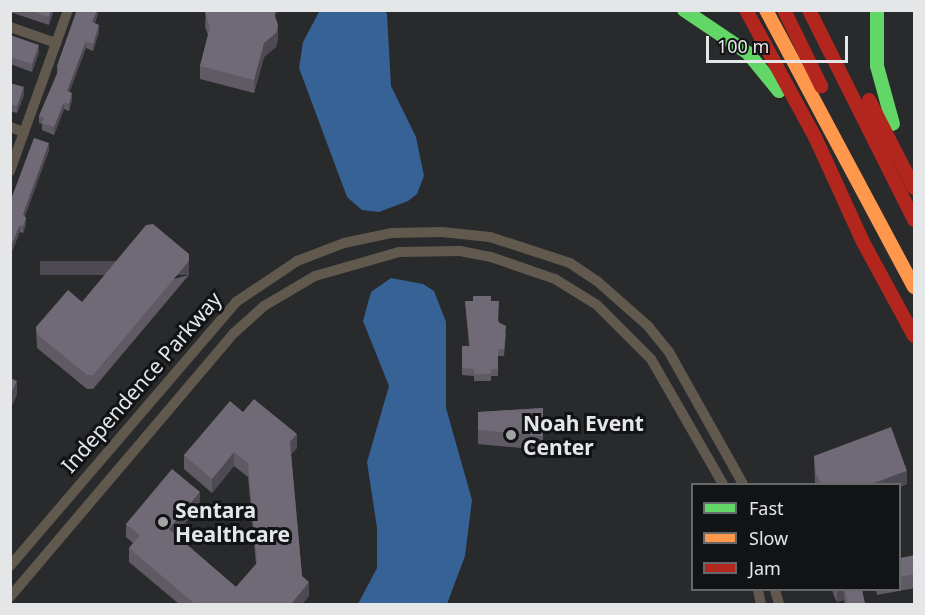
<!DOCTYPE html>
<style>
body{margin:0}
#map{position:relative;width:925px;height:615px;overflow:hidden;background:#292a2c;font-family:"Noto Sans",sans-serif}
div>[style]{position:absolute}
.water>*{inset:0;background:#376295}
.street>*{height:10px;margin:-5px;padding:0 5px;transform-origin:5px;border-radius:5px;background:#62594e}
.fast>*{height:14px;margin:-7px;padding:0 7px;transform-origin:7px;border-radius:7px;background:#63d668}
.slow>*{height:14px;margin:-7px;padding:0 7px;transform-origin:7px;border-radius:7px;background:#ff974d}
.jam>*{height:14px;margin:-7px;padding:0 7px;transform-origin:7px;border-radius:7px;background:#b3261e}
.wall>*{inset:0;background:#605a65}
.shaded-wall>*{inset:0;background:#4e4a53;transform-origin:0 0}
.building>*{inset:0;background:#706976}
.dots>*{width:16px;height:16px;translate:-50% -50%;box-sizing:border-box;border:3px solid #121314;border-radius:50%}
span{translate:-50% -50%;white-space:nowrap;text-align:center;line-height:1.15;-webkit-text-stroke:6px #121314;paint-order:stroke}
.street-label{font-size:21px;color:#e4e6e8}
.poi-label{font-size:21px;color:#e4e6e8;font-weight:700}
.left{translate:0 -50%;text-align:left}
.frame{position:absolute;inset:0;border:12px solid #e4e6e8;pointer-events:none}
.legend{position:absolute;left:691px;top:483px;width:210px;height:108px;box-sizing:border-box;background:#121314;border:2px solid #666769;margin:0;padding:8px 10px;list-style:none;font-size:18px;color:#e4e6e8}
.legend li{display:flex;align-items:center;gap:12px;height:30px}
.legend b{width:30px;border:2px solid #666769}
.scale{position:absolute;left:706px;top:36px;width:142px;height:27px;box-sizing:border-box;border:3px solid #e4e6e8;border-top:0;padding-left:8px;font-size:18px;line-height:21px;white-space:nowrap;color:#e4e6e8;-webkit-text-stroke:4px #121314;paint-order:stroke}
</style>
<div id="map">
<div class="water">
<i style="clip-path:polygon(320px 10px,385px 11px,387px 14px,391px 86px,416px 137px,424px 176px,417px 194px,408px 201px,379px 212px,362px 210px,347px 197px,299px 68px,303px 42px)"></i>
<i style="clip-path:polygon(391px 278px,423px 284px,434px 291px,446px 322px,446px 408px,472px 500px,465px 556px,447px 604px,358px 604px,377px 568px,377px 528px,367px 462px,389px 386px,363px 321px,371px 292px)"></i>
</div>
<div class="street">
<i style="left:10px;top:27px;width:49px;rotate:19.2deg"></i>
<i style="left:10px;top:127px;width:15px;rotate:20deg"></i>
<i style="left:10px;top:171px;width:171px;rotate:-70.2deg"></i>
<i style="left:10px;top:566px;width:348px;rotate:-49.4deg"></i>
<i style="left:236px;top:302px;width:73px;rotate:-33.9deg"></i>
<i style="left:297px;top:261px;width:50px;rotate:-21deg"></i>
<i style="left:344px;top:243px;width:48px;rotate:-12deg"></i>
<i style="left:391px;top:233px;width:51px;rotate:-1.1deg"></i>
<i style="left:442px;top:232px;width:48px;rotate:5.9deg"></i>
<i style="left:490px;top:237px;width:84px;rotate:18deg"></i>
<i style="left:570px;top:263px;width:32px;rotate:34deg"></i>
<i style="left:597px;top:281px;width:68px;rotate:41.4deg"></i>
<i style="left:648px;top:326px;width:33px;rotate:51deg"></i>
<i style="left:669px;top:352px;width:151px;rotate:60.7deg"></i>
<i style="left:758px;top:590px;width:14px;rotate:78deg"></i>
<i style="left:775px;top:590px;width:15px;rotate:74deg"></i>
<i style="left:10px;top:597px;width:346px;rotate:-49.7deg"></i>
<i style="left:234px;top:333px;width:40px;rotate:-42deg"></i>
<i style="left:264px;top:306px;width:59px;rotate:-30.5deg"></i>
<i style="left:315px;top:276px;width:87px;rotate:-15.9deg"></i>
<i style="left:399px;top:252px;width:61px;rotate:-0.9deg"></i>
<i style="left:460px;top:251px;width:32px;rotate:11deg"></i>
<i style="left:491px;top:257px;width:68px;rotate:19deg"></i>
<i style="left:555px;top:279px;width:49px;rotate:31.8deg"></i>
<i style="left:597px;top:305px;width:76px;rotate:45deg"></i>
<i style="left:651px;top:359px;width:144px;rotate:60.1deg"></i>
</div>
<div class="fast">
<i style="left:684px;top:10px;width:77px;rotate:33.9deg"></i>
<i style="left:748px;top:53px;width:49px;rotate:50.8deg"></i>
<i style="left:877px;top:10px;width:56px;rotate:90deg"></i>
<i style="left:877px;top:66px;width:60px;rotate:74.6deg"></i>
</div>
<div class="slow">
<i style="left:766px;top:10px;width:314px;rotate:61.9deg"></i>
</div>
<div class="jam">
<i style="left:746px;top:10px;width:145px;rotate:61.5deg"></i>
<i style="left:815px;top:137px;width:115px;rotate:65.4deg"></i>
<i style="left:863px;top:242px;width:107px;rotate:61.5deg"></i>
<i style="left:784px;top:10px;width:85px;rotate:64deg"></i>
<i style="left:809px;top:10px;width:235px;rotate:63.4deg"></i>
<i style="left:869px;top:100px;width:99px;rotate:62.9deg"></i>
</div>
<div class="wall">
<i style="clip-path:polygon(10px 10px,54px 10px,49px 25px,10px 12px)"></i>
<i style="clip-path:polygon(77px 10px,99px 10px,95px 23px,99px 32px,93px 51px,86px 48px,69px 92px,72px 100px,69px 111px,64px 109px,54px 135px,42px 130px,42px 124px,39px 123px,39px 116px,57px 74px,57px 66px)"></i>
<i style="clip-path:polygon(206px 10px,277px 10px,275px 16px,278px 39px,276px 47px,264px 57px,254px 93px,200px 79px,200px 66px,208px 35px,205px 27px)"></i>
<i style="clip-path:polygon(10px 35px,39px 52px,32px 72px,10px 64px)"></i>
<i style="clip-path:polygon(10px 83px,24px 95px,17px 113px,10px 111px)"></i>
<i style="clip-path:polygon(49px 150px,25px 216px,26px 225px,23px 233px,20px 232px,10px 202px)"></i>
<i style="clip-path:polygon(189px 275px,93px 389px,87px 389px,37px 348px,36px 327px,82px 302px)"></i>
<i style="clip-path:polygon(465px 301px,491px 301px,499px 322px,506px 334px,504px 356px,498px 356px,498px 376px,491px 376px,491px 381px,474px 381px,474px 376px,462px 375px,462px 346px,469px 346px)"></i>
<i style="clip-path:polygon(543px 408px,543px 450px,478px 444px,478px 412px)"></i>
<i style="clip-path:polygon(243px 412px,297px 448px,291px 454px,302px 576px,309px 596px,302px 604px,179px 604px,129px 562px,129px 548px,133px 543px,126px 537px,126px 524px,200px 506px,175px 535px,236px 587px,256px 564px,248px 477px,234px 466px,212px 493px,184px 469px,184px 455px)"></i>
<i style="clip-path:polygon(814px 456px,907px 484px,900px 487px,900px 484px,815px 484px)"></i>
<i style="clip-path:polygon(900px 552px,901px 558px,915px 555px,915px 588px,877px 595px,876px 590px,900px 590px)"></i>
<i style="clip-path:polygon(832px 590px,862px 590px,865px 604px,845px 604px,844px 600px,837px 602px,834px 596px)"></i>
</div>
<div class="shaded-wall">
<i style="clip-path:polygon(51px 10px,54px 10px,49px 25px,49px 17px)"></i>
<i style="clip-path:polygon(97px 10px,99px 10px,92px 29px,92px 22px)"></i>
<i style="clip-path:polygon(99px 25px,99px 32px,93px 51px,93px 44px)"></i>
<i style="clip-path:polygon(278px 25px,278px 39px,276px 47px,264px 57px,254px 93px,254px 80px,264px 43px)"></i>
<i style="clip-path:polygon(86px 41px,86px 48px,67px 99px,67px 91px)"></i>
<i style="clip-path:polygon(39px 45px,39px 52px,32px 72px,32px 64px)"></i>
<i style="clip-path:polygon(24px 87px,24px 95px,17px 113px,17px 106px)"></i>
<i style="clip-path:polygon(72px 93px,72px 100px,69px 111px,69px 104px)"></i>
<i style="clip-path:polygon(64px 102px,64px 109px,54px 135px,54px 127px)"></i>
<i style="clip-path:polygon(49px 143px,49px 150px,23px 221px,23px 214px)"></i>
<i style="clip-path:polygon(26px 218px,26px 225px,23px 233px,23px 226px)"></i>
<i style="clip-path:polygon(20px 225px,20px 232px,10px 257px,10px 249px)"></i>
<i style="left:189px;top:261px;width:14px;height:149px;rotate:90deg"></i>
<i style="clip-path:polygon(17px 381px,17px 395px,10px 410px,10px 396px)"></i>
<i style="clip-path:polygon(297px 434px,297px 448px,290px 456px,290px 442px)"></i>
<i style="clip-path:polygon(234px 452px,234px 466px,212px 493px,212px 479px)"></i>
<i style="clip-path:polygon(907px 471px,907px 484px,900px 487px,900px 484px,871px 484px)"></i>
<i style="clip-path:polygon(200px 492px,200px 506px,169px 543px,169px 529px)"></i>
<i style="clip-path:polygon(309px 582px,309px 596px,302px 604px,291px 604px)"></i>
<i style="clip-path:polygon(837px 590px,844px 590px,844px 600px,837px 602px)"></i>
</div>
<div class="building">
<i style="clip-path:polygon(28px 10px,51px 10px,49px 17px)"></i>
<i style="clip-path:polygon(77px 10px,97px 10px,92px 22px,99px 25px,93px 44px,86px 41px,67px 91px,72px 93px,69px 104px,64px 102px,54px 127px,42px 123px,44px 118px,39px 116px,59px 69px,57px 66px)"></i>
<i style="clip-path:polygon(206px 10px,273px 10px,278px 25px,276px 33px,264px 43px,254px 80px,200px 66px,210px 27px,205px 13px)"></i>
<i style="clip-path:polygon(10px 35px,39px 45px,32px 64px,10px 57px)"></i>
<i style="clip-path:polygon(10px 83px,24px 87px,17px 106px,10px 104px)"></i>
<i style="clip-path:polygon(34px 138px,49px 143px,23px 214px,26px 218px,23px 226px,20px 225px,10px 249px,10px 202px)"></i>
<i style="clip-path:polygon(153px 224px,189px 254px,189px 261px,93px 375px,87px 375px,37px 334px,36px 327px,68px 290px,82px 302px,146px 225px)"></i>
<i style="clip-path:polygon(473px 296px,491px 296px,491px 301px,499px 301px,498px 322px,506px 326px,504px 349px,498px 349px,498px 369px,491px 369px,491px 374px,474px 374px,474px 369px,462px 368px,462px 346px,470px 346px,465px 301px,473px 301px)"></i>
<i style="clip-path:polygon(10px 378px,17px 381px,10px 396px)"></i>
<i style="clip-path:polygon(254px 399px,297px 434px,290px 442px,302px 576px,309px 582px,291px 604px,195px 604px,129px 548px,140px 535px,126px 524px,172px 469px,200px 492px,169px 529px,236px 587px,257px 563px,248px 463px,234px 452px,212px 479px,184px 455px,230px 401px,243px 412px)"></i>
<i style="clip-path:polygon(543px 408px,543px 436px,478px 430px,478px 412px)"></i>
<i style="clip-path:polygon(891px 427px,907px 471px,871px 484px,822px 484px,816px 474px,814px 456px)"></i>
<i style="clip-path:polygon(900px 552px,901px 558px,915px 555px,915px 574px,900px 577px)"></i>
<i style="clip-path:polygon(845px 590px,862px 590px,865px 604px,848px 604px)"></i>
</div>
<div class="dots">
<i style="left:511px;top:435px;background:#a3a4a6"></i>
<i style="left:163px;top:522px;background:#a3a4a6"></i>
</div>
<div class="street-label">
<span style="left:141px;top:382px;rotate:-49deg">Independence Parkway</span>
</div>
<div class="poi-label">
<span class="left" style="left:523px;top:435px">Noah Event<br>Center</span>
<span class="left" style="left:175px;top:522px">Sentara<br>Healthcare</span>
</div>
<div class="frame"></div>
<ul class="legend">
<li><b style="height:8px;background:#63d668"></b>Fast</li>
<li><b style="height:8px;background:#ff974d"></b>Slow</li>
<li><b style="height:8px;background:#b3261e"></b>Jam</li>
</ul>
<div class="scale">100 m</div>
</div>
